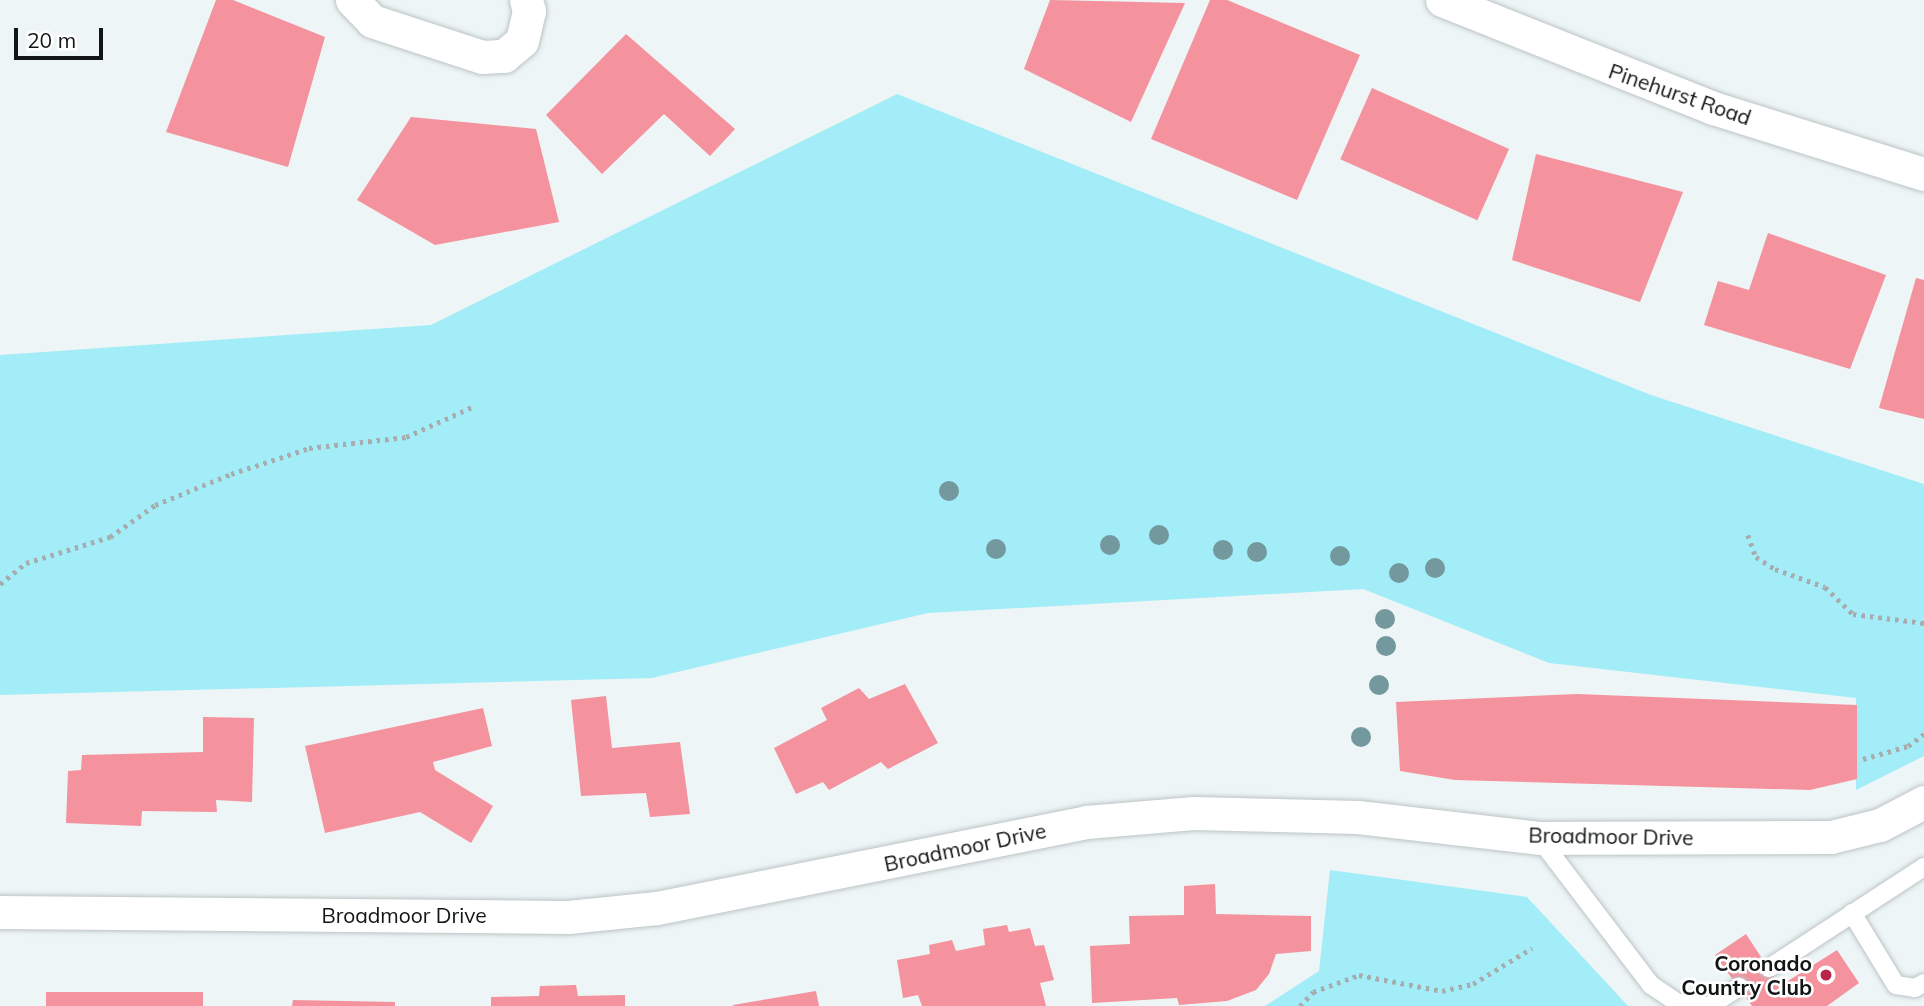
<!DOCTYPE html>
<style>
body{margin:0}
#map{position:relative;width:1924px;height:1006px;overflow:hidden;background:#edf5f6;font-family:Mulish,sans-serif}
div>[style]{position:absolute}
.green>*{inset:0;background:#a3edf8}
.building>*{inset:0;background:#f4929d;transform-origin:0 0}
.path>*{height:4.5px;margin-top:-2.25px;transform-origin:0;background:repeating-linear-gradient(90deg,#a7adae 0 3.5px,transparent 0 8.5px)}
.roads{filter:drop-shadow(0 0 2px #bcc4c5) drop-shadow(0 0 2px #bcc4c5)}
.lane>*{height:18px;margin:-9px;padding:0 9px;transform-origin:9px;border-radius:9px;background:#fff}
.street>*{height:33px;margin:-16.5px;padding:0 16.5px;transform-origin:16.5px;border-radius:16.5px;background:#fff}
.trees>*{width:20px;height:20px;margin:-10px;border-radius:50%;background:#73989d}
.dots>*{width:19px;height:19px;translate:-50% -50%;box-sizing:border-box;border:4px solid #fff;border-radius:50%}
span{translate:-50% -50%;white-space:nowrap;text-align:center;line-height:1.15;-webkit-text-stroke:5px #fff;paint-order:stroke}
.street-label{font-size:21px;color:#121515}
.poi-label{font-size:21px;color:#121515;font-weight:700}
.right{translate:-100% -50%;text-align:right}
.scale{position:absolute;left:14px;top:28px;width:89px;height:32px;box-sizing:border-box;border:4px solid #121515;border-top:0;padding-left:9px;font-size:21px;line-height:24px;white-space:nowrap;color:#121515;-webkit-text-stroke:5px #fff;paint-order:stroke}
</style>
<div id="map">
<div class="green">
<i style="clip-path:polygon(897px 94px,1651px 395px,1924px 484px,1924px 756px,1856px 790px,1856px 698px,1549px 663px,1363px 589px,928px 613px,652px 678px,0 695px,0 355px,431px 325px)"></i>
<i style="clip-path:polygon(1330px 870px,1527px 897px,1628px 1006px,1265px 1006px,1319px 971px)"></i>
</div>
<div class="building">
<i style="clip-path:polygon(216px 0,233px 0,325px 37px,288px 167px,166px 132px)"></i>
<i style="clip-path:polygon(1050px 0,1185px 3px,1131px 122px,1024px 69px)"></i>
<i style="clip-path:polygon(1210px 0,1227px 0,1360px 55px,1297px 200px,1151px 139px)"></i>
<i style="clip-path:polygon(626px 34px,735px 129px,710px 156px,664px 114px,602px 174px,546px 115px)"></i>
<i style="left:1372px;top:88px;width:150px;height:78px;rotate:24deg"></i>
<i style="clip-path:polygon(411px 117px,536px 129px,559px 222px,435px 245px,357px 200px)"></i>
<i style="clip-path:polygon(1536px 154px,1683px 192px,1640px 302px,1512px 260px)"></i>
<i style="clip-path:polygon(1768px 233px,1886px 275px,1850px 369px,1704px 325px,1718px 281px,1749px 290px)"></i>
<i style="clip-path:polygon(1916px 278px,1924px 280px,1924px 419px,1879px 408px)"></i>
<i style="clip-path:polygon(905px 684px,938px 743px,888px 769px,881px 762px,829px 790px,823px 782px,796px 794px,774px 748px,827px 720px,821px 708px,859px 688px,869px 699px)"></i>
<i style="clip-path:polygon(1577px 694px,1857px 705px,1857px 779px,1810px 790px,1455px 780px,1400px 771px,1396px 702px)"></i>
<i style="clip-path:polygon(606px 696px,612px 748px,680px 742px,690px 814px,650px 817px,646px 793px,581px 796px,571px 700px)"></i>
<i style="clip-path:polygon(483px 708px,492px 746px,433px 762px,435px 770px,493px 806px,471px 843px,420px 812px,325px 833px,305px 746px)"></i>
<i style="clip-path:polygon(203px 717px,254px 718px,252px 802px,216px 800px,217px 812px,142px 811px,141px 826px,66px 823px,68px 771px,81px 770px,82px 755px,203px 752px)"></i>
<i style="clip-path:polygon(1215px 884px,1216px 914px,1311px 916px,1311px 951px,1276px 954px,1269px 974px,1256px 990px,1227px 1001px,1179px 1005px,1177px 998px,1092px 1003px,1090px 946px,1130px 944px,1129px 916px,1184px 915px,1184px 886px)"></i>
<i style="clip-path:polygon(1007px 925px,1009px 932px,1030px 928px,1035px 946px,1044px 945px,1054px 980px,1040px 983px,1046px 1006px,922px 1006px,918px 995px,903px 998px,897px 960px,930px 954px,929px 945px,952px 940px,956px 951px,985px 945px,983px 929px)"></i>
<i style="clip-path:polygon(1746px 934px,1780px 986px,1837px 950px,1859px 983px,1827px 1006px,1752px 1006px,1715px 955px)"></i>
<i style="clip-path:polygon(576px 985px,578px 996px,625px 995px,625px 1006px,491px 1006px,491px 997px,539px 996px,540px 986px)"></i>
<i style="clip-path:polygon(816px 991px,819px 1006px,733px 1006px,733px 1005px)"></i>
<i style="left:46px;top:992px;width:157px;height:14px"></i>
<i style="clip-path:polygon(293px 1000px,395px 1002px,395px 1006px,292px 1006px)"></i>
</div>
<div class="path">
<i style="left:1748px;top:535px;width:23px;rotate:70deg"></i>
<i style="left:1756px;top:557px;width:22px;rotate:32deg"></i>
<i style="left:1775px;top:569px;width:53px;rotate:19.8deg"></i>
<i style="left:1825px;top:587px;width:39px;rotate:44deg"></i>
<i style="left:1853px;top:614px;width:72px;rotate:7.2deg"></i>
<i style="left:0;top:584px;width:33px;rotate:-39deg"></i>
<i style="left:26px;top:563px;width:88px;rotate:-17.2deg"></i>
<i style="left:110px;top:537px;width:55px;rotate:-35.4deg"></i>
<i style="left:155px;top:505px;width:82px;rotate:-22.2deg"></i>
<i style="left:231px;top:474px;width:82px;rotate:-18.4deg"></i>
<i style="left:309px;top:448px;width:98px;rotate:-6.5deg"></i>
<i style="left:406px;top:437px;width:72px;rotate:-24.4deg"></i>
<i style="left:1863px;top:759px;width:47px;rotate:-16.1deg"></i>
<i style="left:1908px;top:746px;width:20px;rotate:-37deg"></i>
<i style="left:1300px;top:1006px;width:19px;rotate:-47deg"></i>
<i style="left:1313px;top:992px;width:49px;rotate:-20.3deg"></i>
<i style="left:1359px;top:975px;width:85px;rotate:10.9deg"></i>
<i style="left:1442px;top:991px;width:32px;rotate:-13deg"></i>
<i style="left:1473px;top:984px;width:69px;rotate:-31.4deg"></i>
</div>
<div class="roads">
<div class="lane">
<i style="left:1539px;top:838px;width:185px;rotate:52.7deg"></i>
<i style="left:1651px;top:985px;width:32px;rotate:34deg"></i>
<i style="left:1678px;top:1003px;width:28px;rotate:6deg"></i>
<i style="left:1852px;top:913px;width:84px;rotate:58.6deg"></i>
<i style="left:1896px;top:985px;width:19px;rotate:9deg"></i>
<i style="left:1915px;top:988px;width:10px;rotate:-29deg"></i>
<i style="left:1769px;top:968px;width:185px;rotate:-33.1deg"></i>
<i style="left:1709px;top:1006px;width:36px;rotate:-32deg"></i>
</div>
<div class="street">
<i style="left:352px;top:0;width:29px;rotate:46deg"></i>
<i style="left:372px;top:21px;width:116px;rotate:18.1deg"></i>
<i style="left:482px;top:57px;width:22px;rotate:-3deg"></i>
<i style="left:504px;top:56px;width:23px;rotate:-40deg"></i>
<i style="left:522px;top:41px;width:31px;rotate:-77deg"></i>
<i style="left:529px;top:11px;width:11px;rotate:-105deg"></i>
<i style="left:1442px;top:0;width:292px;rotate:21.7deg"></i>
<i style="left:1713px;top:108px;width:221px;rotate:17.4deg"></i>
<i style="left:0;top:912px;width:568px;rotate:0.5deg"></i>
<i style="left:568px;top:917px;width:89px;rotate:-5.8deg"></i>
<i style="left:657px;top:908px;width:438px;rotate:-11.3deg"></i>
<i style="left:1086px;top:822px;width:108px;rotate:-4.8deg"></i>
<i style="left:1194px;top:813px;width:164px;rotate:1.4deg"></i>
<i style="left:1358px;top:817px;width:182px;rotate:6.6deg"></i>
<i style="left:1539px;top:838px;width:292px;rotate:-0.2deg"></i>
<i style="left:1831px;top:837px;width:50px;rotate:-13.8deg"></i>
<i style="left:1880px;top:825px;width:50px;rotate:-27.6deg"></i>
</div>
</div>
<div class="trees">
<i style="left:949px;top:491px"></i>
<i style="left:1159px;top:535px"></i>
<i style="left:1110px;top:545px"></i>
<i style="left:996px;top:549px"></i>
<i style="left:1223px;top:550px"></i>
<i style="left:1257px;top:552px"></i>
<i style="left:1340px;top:556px"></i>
<i style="left:1435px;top:568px"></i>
<i style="left:1399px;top:573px"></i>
<i style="left:1385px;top:619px"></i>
<i style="left:1386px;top:646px"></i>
<i style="left:1379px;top:685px"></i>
<i style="left:1361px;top:737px"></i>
</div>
<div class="dots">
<i style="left:1826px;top:975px;background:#b72548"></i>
</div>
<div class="street-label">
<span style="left:1680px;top:94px;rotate:19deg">Pinehurst Road</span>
<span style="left:1611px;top:836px;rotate:1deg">Broadmoor Drive</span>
<span style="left:965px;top:847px;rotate:-12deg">Broadmoor Drive</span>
<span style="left:404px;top:915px">Broadmoor Drive</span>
</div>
<div class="poi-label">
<span class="right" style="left:1812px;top:975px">Coronado<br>Country Club</span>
</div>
<div class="scale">20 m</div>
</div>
